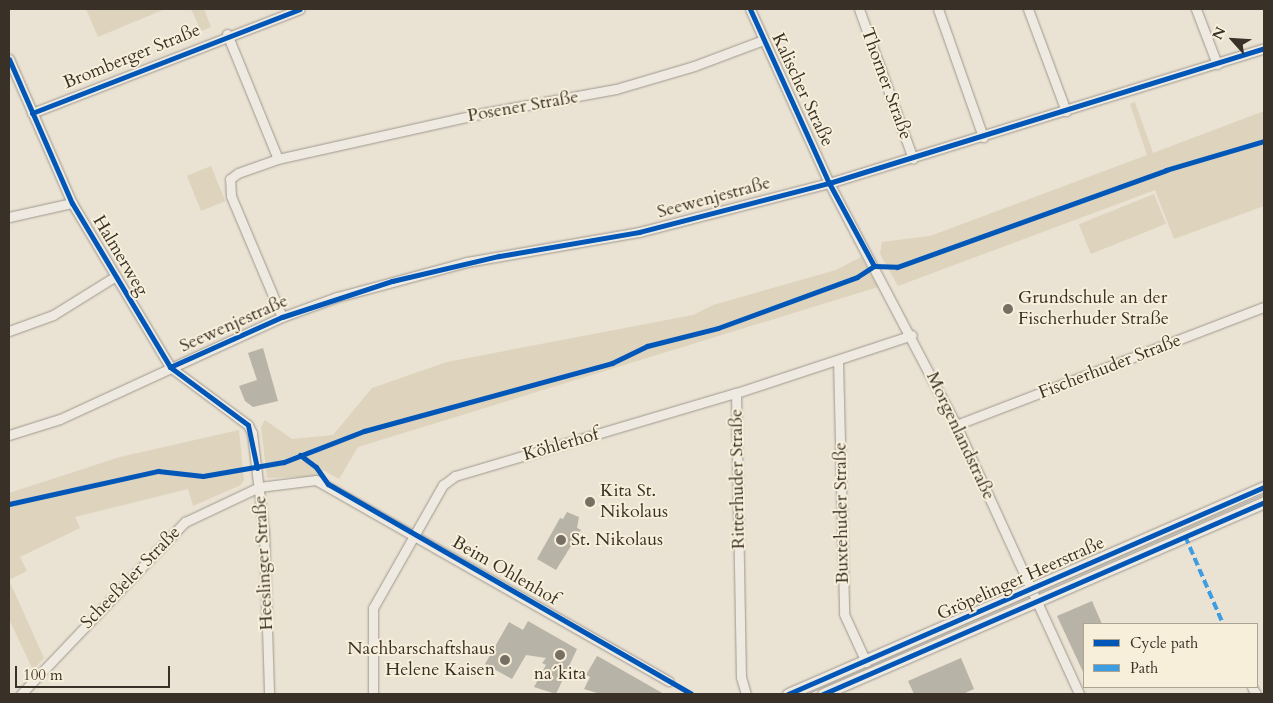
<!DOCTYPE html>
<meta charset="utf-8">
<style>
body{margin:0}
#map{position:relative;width:1273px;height:703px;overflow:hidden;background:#eae2d2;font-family:Cardo,serif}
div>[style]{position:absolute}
.green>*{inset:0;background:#ded3bd;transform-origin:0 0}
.building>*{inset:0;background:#b8b3a7}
.roads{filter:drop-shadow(0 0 1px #9e988e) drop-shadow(0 0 1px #9e988e)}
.minor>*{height:9px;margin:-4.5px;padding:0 4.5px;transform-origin:4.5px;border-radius:4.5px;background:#eeeae1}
.secondary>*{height:11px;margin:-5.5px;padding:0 5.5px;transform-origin:5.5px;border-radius:5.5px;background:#eeeae1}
.tram>*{height:1px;margin:-0.5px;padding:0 0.5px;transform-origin:0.5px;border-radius:0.5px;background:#aeaba3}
.quiet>*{height:4px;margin-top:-2px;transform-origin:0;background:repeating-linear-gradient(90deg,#3e9de0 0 8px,transparent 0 12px)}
.cycleway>*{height:5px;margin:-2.5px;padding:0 2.5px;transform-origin:2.5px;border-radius:2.5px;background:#0057b8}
.dots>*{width:14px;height:14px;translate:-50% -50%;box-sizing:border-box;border:2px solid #f8efdb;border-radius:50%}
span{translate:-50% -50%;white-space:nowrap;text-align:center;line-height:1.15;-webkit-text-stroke:4px #f8efdb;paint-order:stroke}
.street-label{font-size:18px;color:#393127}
.poi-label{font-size:18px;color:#393127}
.left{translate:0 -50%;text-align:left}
.right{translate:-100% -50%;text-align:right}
.frame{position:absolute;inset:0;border:10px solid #393127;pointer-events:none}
.legend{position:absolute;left:1083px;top:623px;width:175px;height:65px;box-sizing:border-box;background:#f8efdb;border:1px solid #aca393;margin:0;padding:6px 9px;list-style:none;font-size:15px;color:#393127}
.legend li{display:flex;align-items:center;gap:10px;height:25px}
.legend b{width:25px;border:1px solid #aca393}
.north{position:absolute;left:1208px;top:15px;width:50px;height:50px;-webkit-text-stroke:4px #f8efdb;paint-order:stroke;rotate:296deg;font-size:14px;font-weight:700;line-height:20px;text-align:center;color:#393127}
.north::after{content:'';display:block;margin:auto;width:18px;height:22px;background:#393127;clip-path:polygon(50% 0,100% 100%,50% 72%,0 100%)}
.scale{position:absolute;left:15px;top:666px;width:155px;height:22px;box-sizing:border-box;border:2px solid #393127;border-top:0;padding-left:6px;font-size:15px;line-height:18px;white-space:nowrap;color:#393127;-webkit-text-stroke:4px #f8efdb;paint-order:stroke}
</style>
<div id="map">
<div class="green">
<i style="clip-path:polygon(86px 9px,165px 9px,98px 37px)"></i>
<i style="clip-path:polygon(191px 9px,204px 9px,211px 27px,201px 31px)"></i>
<i style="clip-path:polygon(1135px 102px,1153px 153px,1264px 111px,1264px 206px,1174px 239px,1155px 190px,898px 286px,880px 254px,882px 242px,930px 236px,1147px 155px,1130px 104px)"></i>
<i style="left:211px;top:166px;width:38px;height:26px;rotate:68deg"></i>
<i style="left:1154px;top:194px;width:32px;height:81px;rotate:68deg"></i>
<i style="clip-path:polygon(861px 257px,878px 287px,358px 447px,339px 479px,323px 470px,319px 476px,267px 478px,261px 427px,265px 420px,292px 439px,333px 435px,372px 388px,447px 362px,693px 315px,713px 305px,836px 270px)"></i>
<i style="clip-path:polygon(239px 430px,244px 480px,241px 485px,193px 506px,188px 489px,75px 517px,80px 528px,20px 557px,27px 571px,9px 580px,9px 493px,120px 457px)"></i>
<i style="clip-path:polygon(9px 580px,44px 658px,33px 670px,9px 619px)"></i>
</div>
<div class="building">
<i style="clip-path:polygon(263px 348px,278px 401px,253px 407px,245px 401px,239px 386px,257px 380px,248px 353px)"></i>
<i style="clip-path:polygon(567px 512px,579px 517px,577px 528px,581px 530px,556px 570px,537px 559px,560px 518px,563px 519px)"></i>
<i style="clip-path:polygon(1092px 601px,1102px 624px,1084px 624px,1084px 674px,1057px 616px)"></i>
<i style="clip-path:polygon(528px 621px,577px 649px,556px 694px,534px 687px,546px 665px,542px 663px,546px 658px,526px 655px,512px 679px,485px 664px,509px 622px,523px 630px)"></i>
<i style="clip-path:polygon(597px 656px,601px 658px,664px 694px,600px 694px,584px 689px,590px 677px,586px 675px)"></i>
<i style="clip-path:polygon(961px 658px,974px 689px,963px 694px,914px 694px,908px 681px)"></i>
</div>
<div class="roads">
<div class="minor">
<i style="left:750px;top:9px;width:191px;rotate:65.6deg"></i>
<i style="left:829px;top:183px;width:273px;rotate:62.3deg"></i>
<i style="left:956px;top:425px;width:296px;rotate:65.4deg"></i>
<i style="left:859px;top:9px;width:159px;rotate:70.2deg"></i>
<i style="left:938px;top:9px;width:136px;rotate:70.6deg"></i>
<i style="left:1028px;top:9px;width:109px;rotate:69.6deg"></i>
<i style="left:1196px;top:9px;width:59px;rotate:69.1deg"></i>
<i style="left:227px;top:34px;width:135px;rotate:67.8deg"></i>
<i style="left:9px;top:59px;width:157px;rotate:66.4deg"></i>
<i style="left:72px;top:203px;width:191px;rotate:59.1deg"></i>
<i style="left:170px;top:367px;width:97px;rotate:36.6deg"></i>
<i style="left:248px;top:425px;width:9px;rotate:63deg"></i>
<i style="left:252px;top:433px;width:100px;rotate:83.1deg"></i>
<i style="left:264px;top:532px;width:162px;rotate:88.2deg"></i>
<i style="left:32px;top:113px;width:287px;rotate:-21.2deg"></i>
<i style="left:9px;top:217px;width:65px;rotate:-12.5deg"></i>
<i style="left:282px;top:317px;width:131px;rotate:-112.9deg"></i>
<i style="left:231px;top:196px;width:17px;rotate:-93deg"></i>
<i style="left:230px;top:179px;width:10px;rotate:-37deg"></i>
<i style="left:238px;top:173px;width:42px;rotate:-19.3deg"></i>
<i style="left:278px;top:159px;width:211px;rotate:-12.6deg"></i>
<i style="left:484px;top:113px;width:134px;rotate:-10.3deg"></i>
<i style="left:616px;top:89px;width:81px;rotate:-16.4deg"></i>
<i style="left:694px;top:66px;width:74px;rotate:-20.6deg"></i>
<i style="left:9px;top:331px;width:47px;rotate:-20deg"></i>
<i style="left:53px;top:315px;width:74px;rotate:-31.8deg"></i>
<i style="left:838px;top:360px;width:254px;rotate:88.6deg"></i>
<i style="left:844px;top:614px;width:53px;rotate:65.4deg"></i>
<i style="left:736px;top:393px;width:284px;rotate:89deg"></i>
<i style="left:741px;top:677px;width:18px;rotate:74deg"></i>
<i style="left:956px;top:425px;width:330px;rotate:-21deg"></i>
<i style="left:9px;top:435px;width:53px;rotate:-17.4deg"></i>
<i style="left:60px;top:419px;width:244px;rotate:-24.7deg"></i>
<i style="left:282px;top:317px;width:59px;rotate:-20deg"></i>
<i style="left:337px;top:297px;width:135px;rotate:-15.1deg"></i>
<i style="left:467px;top:262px;width:175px;rotate:-9.9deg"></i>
<i style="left:639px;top:232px;width:196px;rotate:-14.5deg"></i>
<i style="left:829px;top:183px;width:455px;rotate:-17.2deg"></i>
<i style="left:1252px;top:687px;width:8px;rotate:60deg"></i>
<i style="left:21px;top:694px;width:238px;rotate:-46.4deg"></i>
<i style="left:185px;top:522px;width:82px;rotate:-25.3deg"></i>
<i style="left:259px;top:487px;width:57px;rotate:-7deg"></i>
<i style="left:316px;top:480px;width:406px;rotate:29.7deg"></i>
<i style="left:373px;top:694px;width:86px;rotate:-90deg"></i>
<i style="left:373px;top:608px;width:142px;rotate:-60.4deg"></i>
<i style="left:443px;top:485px;width:15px;rotate:-37deg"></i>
<i style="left:455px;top:476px;width:293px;rotate:-16.5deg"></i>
<i style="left:736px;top:393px;width:185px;rotate:-18.2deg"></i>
</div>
<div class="secondary">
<i style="left:788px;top:694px;width:519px;rotate:-23.5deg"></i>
<i style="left:823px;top:694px;width:481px;rotate:-23.5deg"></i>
</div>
</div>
<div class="tram">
<i style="left:806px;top:694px;width:501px;rotate:-23.8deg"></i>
</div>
<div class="quiet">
<i style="left:1185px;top:536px;width:96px;rotate:66.6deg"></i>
</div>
<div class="cycleway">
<i style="left:750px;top:9px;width:191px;rotate:65.6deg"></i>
<i style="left:829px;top:183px;width:94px;rotate:61.5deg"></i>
<i style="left:9px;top:59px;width:157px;rotate:66.4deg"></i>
<i style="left:72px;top:203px;width:191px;rotate:59.1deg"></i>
<i style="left:170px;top:367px;width:97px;rotate:36.6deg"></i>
<i style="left:248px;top:425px;width:44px;rotate:78.2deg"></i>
<i style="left:32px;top:113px;width:287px;rotate:-21.2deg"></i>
<i style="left:170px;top:367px;width:123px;rotate:-24.1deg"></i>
<i style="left:282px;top:317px;width:116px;rotate:-18.1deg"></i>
<i style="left:392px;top:281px;width:110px;rotate:-13.2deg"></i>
<i style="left:499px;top:256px;width:142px;rotate:-9.7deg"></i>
<i style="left:639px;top:232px;width:196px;rotate:-14.5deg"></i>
<i style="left:829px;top:183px;width:455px;rotate:-17.2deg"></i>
<i style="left:300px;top:455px;width:20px;rotate:37deg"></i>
<i style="left:316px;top:467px;width:21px;rotate:55deg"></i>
<i style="left:328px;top:484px;width:419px;rotate:30deg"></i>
<i style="left:9px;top:504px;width:153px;rotate:-12.5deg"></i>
<i style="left:158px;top:471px;width:45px;rotate:6.3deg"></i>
<i style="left:203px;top:476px;width:82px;rotate:-9.8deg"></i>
<i style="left:284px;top:462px;width:86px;rotate:-21.2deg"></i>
<i style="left:364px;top:431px;width:257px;rotate:-15.3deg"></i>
<i style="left:612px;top:363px;width:39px;rotate:-26deg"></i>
<i style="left:647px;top:346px;width:73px;rotate:-14.2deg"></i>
<i style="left:718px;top:328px;width:148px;rotate:-20.1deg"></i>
<i style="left:857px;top:277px;width:20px;rotate:-33deg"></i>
<i style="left:874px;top:266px;width:23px;rotate:2deg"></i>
<i style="left:897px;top:267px;width:286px;rotate:-19.8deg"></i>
<i style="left:1166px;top:170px;width:102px;rotate:-16.5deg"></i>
<i style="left:788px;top:694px;width:519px;rotate:-23.5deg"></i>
<i style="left:823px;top:694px;width:481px;rotate:-23.5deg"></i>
</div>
<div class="dots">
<i style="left:1008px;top:309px;background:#776f63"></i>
<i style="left:590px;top:502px;background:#776f63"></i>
<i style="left:561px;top:540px;background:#776f63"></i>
<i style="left:560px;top:655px;background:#776f63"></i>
<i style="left:505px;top:660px;background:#776f63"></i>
</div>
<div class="street-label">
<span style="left:132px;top:57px;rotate:-22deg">Bromberger Straße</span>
<span style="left:886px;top:84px;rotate:70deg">Thorner Straße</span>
<span style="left:802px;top:90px;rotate:65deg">Kalischer Straße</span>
<span style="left:523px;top:107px;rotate:-10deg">Posener Straße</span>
<span style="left:714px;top:198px;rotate:-15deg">Seewenjestraße</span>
<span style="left:120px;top:256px;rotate:59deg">Halmerweg</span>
<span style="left:234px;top:324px;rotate:-24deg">Seewenjestraße</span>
<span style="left:1110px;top:367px;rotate:-21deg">Fischerhuder Straße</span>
<span style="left:960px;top:436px;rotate:65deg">Morgenlandstraße</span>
<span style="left:561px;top:445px;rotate:-16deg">Köhlerhof</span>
<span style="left:738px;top:479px;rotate:-91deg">Ritterhuder Straße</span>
<span style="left:842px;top:513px;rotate:-91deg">Buxtehuder Straße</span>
<span style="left:264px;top:563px;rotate:-93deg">Heeslinger Straße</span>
<span style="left:505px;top:571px;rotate:30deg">Beim Ohlenhof</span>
<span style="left:131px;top:578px;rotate:-46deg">Scheeßeler Straße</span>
<span style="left:1021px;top:579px;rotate:-24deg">Gröpelinger Heerstraße</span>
</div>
<div class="poi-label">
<span class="left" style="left:1018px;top:309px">Grundschule an der<br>Fischerhuder Straße</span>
<span class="left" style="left:600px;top:502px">Kita St.<br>Nikolaus</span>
<span class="left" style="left:571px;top:540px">St. Nikolaus</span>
<span class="right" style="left:495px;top:660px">Nachbarschaftshaus<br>Helene Kaisen</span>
<span style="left:560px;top:674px">na´kita</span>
</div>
<div class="frame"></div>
<ul class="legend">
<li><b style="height:6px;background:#0057b8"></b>Cycle path</li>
<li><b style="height:6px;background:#3e9de0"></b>Path</li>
</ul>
<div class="north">N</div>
<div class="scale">100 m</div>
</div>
